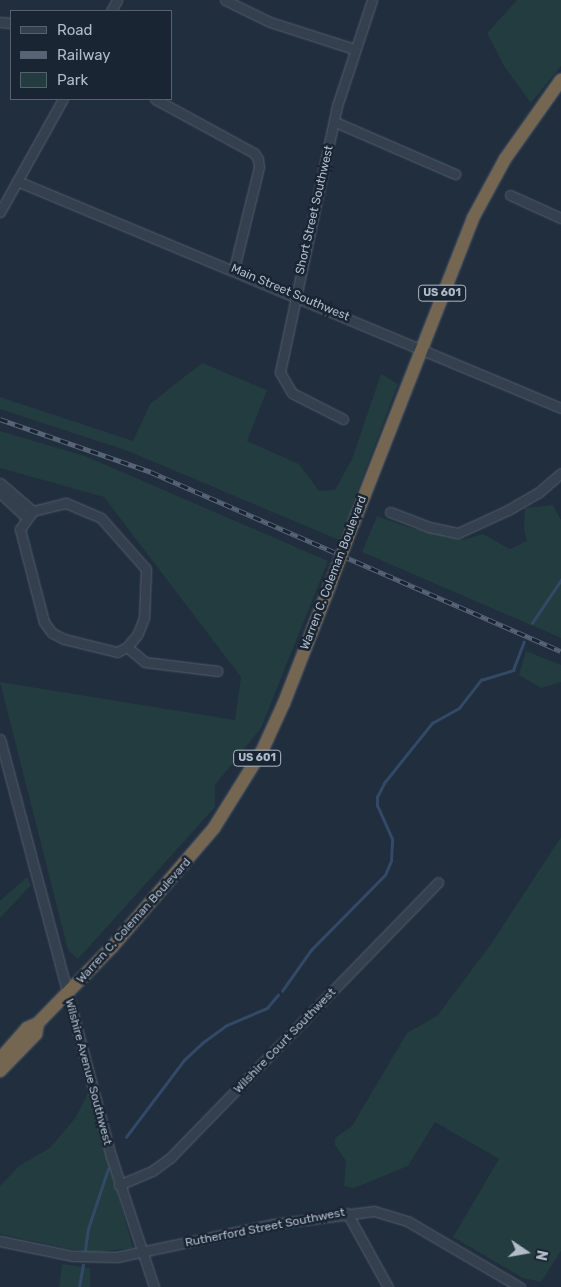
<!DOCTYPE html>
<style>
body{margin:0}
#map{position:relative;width:561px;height:1287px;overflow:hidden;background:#202e3e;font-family:Rubik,sans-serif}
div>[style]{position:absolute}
.green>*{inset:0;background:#233c3f}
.stream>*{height:2.5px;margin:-1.25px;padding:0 1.25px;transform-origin:1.25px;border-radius:1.25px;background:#324a67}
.roads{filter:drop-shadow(0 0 1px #535e6c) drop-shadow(0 0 1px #535e6c)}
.minor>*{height:9px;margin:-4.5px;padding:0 4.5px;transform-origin:4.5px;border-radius:4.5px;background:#35404e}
.highway>*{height:12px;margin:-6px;padding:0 6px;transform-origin:6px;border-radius:6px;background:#756651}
.rail>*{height:4.5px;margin-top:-2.25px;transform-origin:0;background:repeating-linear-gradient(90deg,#1a2533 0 8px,#566475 0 16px);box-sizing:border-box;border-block:1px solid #566475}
.bridges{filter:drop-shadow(0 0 1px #404b59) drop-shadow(0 0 1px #404b59)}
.highway-bridge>*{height:12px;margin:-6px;padding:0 6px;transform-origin:6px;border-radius:6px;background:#756651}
span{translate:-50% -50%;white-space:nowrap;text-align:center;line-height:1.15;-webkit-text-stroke:5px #1a2533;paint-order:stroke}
.shield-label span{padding:1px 4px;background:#1a2533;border:1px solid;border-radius:4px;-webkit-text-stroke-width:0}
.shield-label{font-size:11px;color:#b0bbc9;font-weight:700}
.street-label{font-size:12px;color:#b0bbc9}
.legend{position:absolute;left:10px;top:10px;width:162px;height:90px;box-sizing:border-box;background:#1a2533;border:1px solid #56616f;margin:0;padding:6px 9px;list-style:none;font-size:15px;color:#b0bbc9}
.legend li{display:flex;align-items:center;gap:10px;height:25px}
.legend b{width:25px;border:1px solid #56616f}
.north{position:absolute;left:501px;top:1227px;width:50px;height:50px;-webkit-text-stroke:4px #1a2533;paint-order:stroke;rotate:102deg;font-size:14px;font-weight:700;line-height:20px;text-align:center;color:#b0bbc9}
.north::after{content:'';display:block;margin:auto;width:18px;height:22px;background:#b0bbc9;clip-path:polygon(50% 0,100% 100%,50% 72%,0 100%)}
</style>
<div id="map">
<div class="green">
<i style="clip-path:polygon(517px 0,561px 0,561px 66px,531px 103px,504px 66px,487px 33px)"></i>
<i style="clip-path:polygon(202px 363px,267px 390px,247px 441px,299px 464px,319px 491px,335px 490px,352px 459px,381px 374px,398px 384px,339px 540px,128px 451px,0 409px,0 397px,133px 441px,150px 404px)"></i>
<i style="clip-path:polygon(0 431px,85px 456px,328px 561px,261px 728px,215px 785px,215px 807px,78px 959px,68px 950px,0 682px,235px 720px,241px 677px,104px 497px,0 468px)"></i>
<i style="clip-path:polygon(553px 505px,561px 520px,561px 638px,362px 552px,377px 516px,408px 527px,462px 540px,483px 534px,510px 549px,527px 541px,524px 529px,525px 508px)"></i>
<i style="clip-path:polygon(526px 651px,561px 665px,561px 682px,541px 688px,519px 675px)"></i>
<i style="clip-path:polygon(561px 837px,561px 1251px,541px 1282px,523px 1278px,453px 1237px,499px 1159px,435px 1122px,408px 1166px,354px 1188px,344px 1186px,346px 1161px,335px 1145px,335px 1138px,352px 1126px,407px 1033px,437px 1016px,491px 944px)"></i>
<i style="clip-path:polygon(27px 877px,31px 885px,0 918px,0 901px)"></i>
<i style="clip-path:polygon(89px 1091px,133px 1248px,89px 1253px,0 1234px,0 1186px,19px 1166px,50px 1148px,76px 1117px)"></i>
<i style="clip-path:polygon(62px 1264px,90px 1268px,90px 1287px,59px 1287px)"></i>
</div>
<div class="stream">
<i style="left:532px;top:623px;width:52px;rotate:-56deg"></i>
<i style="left:282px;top:991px;width:50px;rotate:-54.7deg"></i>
<i style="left:311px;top:950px;width:105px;rotate:-45.4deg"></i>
<i style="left:385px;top:875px;width:15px;rotate:-67deg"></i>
<i style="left:391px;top:861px;width:22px;rotate:-87deg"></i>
<i style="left:392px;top:839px;width:36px;rotate:-114deg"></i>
<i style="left:377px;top:806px;width:9px;rotate:-90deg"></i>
<i style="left:377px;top:797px;width:16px;rotate:-63deg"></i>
<i style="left:384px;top:783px;width:77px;rotate:-51.3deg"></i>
<i style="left:432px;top:723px;width:31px;rotate:-29deg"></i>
<i style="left:459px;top:708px;width:36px;rotate:-52deg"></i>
<i style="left:481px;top:680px;width:34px;rotate:-17deg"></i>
<i style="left:513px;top:670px;width:30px;rotate:-69deg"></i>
<i style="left:126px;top:1137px;width:96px;rotate:-53deg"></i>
<i style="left:184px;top:1060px;width:25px;rotate:-43deg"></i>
<i style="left:202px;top:1043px;width:29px;rotate:-36deg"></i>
<i style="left:225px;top:1026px;width:46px;rotate:-23.2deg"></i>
<i style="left:267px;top:1008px;width:17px;rotate:-50deg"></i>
<i style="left:85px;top:1250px;width:21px;rotate:-82deg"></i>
<i style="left:88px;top:1229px;width:63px;rotate:-71.6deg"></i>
<i style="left:79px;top:1287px;width:22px;rotate:-80deg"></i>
</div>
<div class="roads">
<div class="minor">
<i style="left:225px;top:0;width:50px;rotate:26.1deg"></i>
<i style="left:270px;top:22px;width:88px;rotate:17.8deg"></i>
<i style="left:111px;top:11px;width:13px;rotate:-61deg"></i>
<i style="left:0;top:22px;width:11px;rotate:5deg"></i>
<i style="left:155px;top:99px;width:113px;rotate:28.6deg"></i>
<i style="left:254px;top:153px;width:7px;rotate:56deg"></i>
<i style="left:258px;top:159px;width:8px;rotate:83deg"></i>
<i style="left:259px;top:167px;width:105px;rotate:103.8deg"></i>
<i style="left:335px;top:122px;width:131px;rotate:23.4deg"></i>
<i style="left:17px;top:181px;width:589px;rotate:22.65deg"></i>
<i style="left:510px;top:195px;width:56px;rotate:24.3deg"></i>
<i style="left:0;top:212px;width:129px;rotate:-60.9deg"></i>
<i style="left:343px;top:419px;width:57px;rotate:-153deg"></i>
<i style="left:292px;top:393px;width:24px;rotate:-120deg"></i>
<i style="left:280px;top:372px;width:272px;rotate:-77.9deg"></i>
<i style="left:337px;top:106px;width:112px;rotate:-71.7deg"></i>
<i style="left:0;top:483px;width:43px;rotate:40.3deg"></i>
<i style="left:0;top:493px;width:37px;rotate:43deg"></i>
<i style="left:66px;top:503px;width:38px;rotate:23deg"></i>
<i style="left:101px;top:518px;width:68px;rotate:48.6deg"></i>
<i style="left:146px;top:569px;width:49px;rotate:92.3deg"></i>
<i style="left:144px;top:618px;width:18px;rotate:112deg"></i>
<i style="left:137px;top:635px;width:16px;rotate:130deg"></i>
<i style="left:127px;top:647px;width:11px;rotate:153deg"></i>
<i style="left:117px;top:652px;width:55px;rotate:-166.2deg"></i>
<i style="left:64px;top:639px;width:13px;rotate:-153deg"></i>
<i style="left:52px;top:633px;width:14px;rotate:-126deg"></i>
<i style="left:44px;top:622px;width:96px;rotate:-104.5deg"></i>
<i style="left:20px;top:529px;width:22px;rotate:-54deg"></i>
<i style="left:33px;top:511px;width:34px;rotate:-14deg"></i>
<i style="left:390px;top:512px;width:42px;rotate:21deg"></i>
<i style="left:429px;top:527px;width:30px;rotate:12deg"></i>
<i style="left:458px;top:533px;width:55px;rotate:-24.7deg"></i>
<i style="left:508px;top:510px;width:34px;rotate:-30deg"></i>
<i style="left:538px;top:493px;width:30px;rotate:-41deg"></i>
<i style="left:127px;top:647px;width:23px;rotate:40deg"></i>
<i style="left:145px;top:662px;width:73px;rotate:7.1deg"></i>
<i style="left:0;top:739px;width:432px;rotate:75.1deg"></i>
<i style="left:111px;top:1156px;width:138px;rotate:71.8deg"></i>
<i style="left:119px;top:1185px;width:36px;rotate:-23deg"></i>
<i style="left:152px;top:1171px;width:24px;rotate:-36deg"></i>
<i style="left:171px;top:1157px;width:383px;rotate:-45.8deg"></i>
<i style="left:347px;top:1213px;width:85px;rotate:61deg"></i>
<i style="left:0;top:1241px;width:75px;rotate:11.6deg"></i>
<i style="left:73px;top:1256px;width:44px;rotate:1.3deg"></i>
<i style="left:117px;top:1257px;width:159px;rotate:-11.9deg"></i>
<i style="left:273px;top:1224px;width:102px;rotate:-7.3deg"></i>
<i style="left:374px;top:1211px;width:37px;rotate:17deg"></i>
<i style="left:409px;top:1222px;width:129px;rotate:30.4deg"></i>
</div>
<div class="highway">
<i style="left:354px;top:522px;width:326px;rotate:-68.6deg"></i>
<i style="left:473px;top:218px;width:67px;rotate:-61.5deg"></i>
<i style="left:505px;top:159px;width:97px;rotate:-54.7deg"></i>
<i style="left:0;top:1059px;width:41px;rotate:-48.9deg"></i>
<i style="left:27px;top:1028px;width:12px;rotate:-24deg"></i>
<i style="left:38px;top:1023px;width:106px;rotate:-45.8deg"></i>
<i style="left:112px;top:947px;width:157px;rotate:-49.4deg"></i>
<i style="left:214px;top:828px;width:91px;rotate:-58.1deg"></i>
<i style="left:262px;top:751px;width:53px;rotate:-65.4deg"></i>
<i style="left:284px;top:703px;width:127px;rotate:-68.7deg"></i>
<i style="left:0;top:1071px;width:52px;rotate:-45.8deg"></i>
<i style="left:36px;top:1034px;width:11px;rotate:-80deg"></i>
</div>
</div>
<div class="rail">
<i style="left:0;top:419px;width:160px;rotate:19.3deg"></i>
<i style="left:151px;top:472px;width:447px;rotate:23.6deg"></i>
</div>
<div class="bridges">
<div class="highway-bridge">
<i style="left:330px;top:585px;width:67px;rotate:-69.1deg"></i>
</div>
</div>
<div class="shield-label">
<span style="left:442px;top:293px">US 601</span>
<span style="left:257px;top:758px">US 601</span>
</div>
<div class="street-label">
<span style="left:315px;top:210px;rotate:-77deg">Short Street Southwest</span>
<span style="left:290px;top:293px;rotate:23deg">Main Street Southwest</span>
<span style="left:334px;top:573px;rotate:-69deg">Warren C. Coleman Boulevard</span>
<span style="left:134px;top:921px;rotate:-48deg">Warren C. Coleman Boulevard</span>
<span style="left:285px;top:1041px;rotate:-46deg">Wilshire Court Southwest</span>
<span style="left:88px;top:1072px;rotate:75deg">Wilshire Avenue Southwest</span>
<span style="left:265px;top:1228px;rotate:-11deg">Rutherford Street Southwest</span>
</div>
<ul class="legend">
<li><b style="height:6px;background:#35404e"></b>Road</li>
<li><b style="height:6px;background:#566475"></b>Railway</li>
<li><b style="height:14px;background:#233c3f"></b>Park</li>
</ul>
<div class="north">N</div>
</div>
